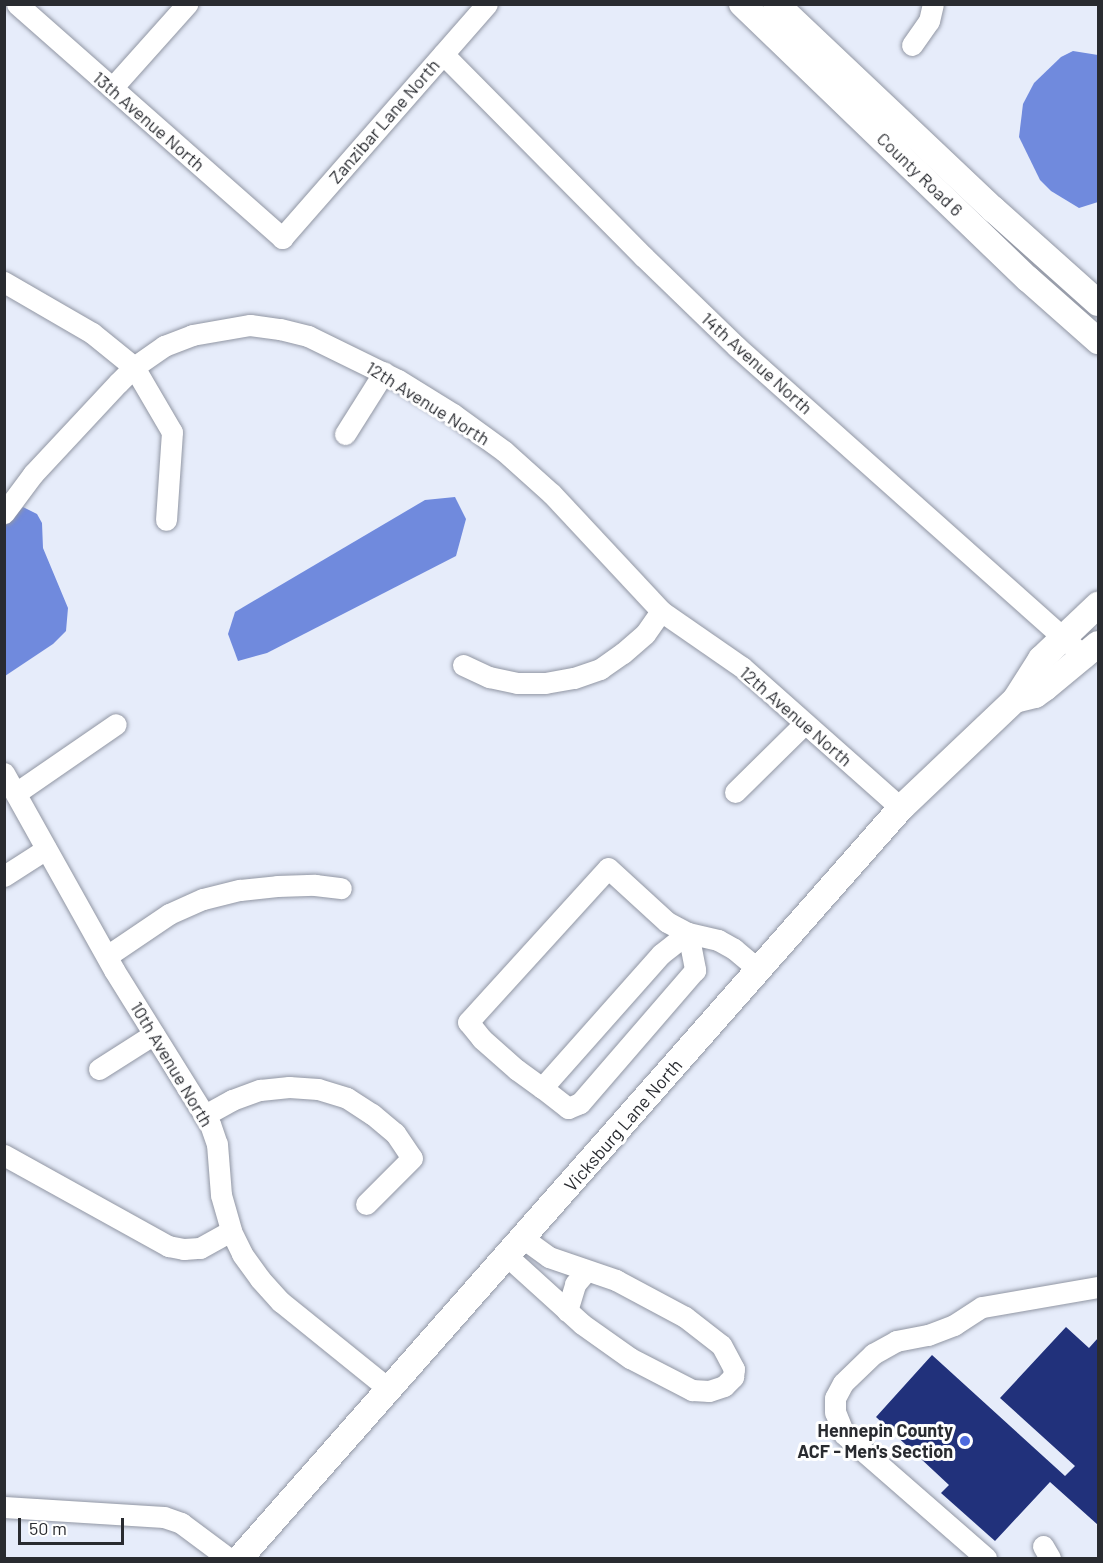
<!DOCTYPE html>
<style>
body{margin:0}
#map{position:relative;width:1103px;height:1563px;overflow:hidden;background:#e6ecfa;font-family:Barlow,sans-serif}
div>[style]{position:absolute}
.water>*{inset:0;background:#708add}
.building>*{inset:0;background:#21317b}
.roads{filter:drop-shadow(0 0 2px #9196a3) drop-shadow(0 0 2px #9196a3)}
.minor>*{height:21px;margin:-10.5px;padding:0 10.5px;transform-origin:10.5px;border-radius:10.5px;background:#fff}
.major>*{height:26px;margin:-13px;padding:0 13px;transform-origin:13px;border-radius:13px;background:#fff}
.dots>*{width:16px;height:16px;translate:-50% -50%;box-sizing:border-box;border:3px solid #fff;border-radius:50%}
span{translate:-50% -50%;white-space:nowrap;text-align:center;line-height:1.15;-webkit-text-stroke:6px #fff;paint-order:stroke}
.street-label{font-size:18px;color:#292b30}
.poi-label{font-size:18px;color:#292b30;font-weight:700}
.right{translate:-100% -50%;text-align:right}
.frame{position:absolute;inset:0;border:6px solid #292b30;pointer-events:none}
.scale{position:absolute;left:18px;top:1518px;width:106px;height:27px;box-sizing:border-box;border:3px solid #292b30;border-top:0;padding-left:8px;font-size:18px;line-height:21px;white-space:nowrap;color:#292b30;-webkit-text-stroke:4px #fff;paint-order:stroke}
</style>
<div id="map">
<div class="water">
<i style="clip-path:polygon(1073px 51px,1098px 55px,1098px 202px,1079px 208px,1051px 191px,1040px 180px,1019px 137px,1023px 104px,1034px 83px,1061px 57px)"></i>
<i style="clip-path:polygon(455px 497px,466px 519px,456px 556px,267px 653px,238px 661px,228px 634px,235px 612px,425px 500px)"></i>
<i style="clip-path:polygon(23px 507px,37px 514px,42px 523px,43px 548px,68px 608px,66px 631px,53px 644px,5px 676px,5px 526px)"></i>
</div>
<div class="building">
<i style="clip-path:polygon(1066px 1327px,1089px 1348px,1098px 1338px,1098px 1525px,1050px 1482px,995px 1541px,941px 1493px,949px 1485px,876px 1417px,932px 1355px,1065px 1476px,1075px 1466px,1000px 1398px)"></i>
</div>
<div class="roads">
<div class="minor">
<i style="left:17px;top:4px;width:354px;rotate:41.4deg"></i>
<i style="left:282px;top:238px;width:311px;rotate:-48.8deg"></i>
<i style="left:912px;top:45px;width:29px;rotate:-55deg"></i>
<i style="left:929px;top:21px;width:17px;rotate:-77deg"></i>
<i style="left:443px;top:54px;width:286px;rotate:45.3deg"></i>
<i style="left:644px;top:257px;width:129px;rotate:44.1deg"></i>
<i style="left:737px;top:347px;width:466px;rotate:41.7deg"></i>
<i style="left:112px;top:88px;width:113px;rotate:-48.2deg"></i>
<i style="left:4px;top:282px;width:102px;rotate:30.1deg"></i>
<i style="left:92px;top:333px;width:54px;rotate:39deg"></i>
<i style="left:134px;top:367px;width:75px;rotate:59.7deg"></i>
<i style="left:172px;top:432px;width:88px;rotate:93.9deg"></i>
<i style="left:345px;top:434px;width:73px;rotate:-57.8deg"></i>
<i style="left:4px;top:513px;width:49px;rotate:-53.4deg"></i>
<i style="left:33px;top:474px;width:125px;rotate:-47deg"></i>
<i style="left:118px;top:383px;width:23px;rotate:-45deg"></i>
<i style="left:134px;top:367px;width:37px;rotate:-35deg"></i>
<i style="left:164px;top:346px;width:30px;rotate:-21deg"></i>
<i style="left:192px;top:335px;width:59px;rotate:-9.8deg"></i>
<i style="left:250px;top:325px;width:30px;rotate:8deg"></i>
<i style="left:280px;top:329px;width:29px;rotate:14deg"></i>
<i style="left:308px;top:336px;width:100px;rotate:26.1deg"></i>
<i style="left:398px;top:380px;width:65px;rotate:31.7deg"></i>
<i style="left:453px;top:414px;width:63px;rotate:36deg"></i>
<i style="left:504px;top:451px;width:64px;rotate:41.9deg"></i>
<i style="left:552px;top:494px;width:160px;rotate:47deg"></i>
<i style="left:661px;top:611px;width:98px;rotate:34.7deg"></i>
<i style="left:742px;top:667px;width:213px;rotate:41.6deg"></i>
<i style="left:463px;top:665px;width:29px;rotate:25deg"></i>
<i style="left:489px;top:677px;width:29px;rotate:12deg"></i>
<i style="left:517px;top:683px;width:28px"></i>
<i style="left:545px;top:683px;width:29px;rotate:-10deg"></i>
<i style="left:574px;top:678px;width:28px;rotate:-19deg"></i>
<i style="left:600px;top:669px;width:28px;rotate:-35deg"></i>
<i style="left:623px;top:653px;width:29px;rotate:-41deg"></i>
<i style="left:645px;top:634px;width:28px;rotate:-55deg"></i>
<i style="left:4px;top:773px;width:226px;rotate:60.8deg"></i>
<i style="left:114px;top:970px;width:181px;rotate:58.1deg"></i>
<i style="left:210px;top:1124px;width:21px;rotate:71deg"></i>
<i style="left:217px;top:1144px;width:51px;rotate:85.5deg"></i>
<i style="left:221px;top:1195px;width:37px;rotate:74deg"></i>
<i style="left:231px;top:1231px;width:25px;rotate:64deg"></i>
<i style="left:242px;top:1254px;width:31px;rotate:54deg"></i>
<i style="left:260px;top:1279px;width:31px;rotate:48deg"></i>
<i style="left:281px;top:1302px;width:140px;rotate:38.9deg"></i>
<i style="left:735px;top:792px;width:98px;rotate:-44.6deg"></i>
<i style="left:16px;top:793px;width:121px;rotate:-34.6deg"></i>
<i style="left:4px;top:876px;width:50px;rotate:-32.7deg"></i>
<i style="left:107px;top:956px;width:75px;rotate:-34.1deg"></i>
<i style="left:169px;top:914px;width:37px;rotate:-24deg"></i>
<i style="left:203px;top:899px;width:38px;rotate:-14deg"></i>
<i style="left:240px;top:890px;width:37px;rotate:-6deg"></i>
<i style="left:277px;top:886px;width:38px;rotate:-2deg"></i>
<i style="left:315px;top:885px;width:26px;rotate:7deg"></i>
<i style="left:99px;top:1069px;width:65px;rotate:-32.5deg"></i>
<i style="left:542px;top:1088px;width:179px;rotate:-48.4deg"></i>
<i style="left:661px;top:954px;width:34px;rotate:-38deg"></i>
<i style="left:688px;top:933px;width:38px;rotate:79deg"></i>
<i style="left:695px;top:970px;width:176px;rotate:130.8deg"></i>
<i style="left:580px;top:1103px;width:13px;rotate:157deg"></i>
<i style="left:568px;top:1108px;width:33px;rotate:-142deg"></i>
<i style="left:542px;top:1088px;width:31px;rotate:-144deg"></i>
<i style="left:517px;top:1070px;width:47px;rotate:-138.5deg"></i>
<i style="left:482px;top:1039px;width:22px;rotate:-129deg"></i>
<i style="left:468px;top:1022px;width:208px;rotate:-47.7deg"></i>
<i style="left:608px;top:868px;width:80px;rotate:42.5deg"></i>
<i style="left:667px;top:922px;width:24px;rotate:28deg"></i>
<i style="left:688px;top:933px;width:31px;rotate:13deg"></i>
<i style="left:718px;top:940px;width:18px;rotate:29deg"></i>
<i style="left:734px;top:949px;width:33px;rotate:40deg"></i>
<i style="left:205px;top:1115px;width:31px;rotate:-29deg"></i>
<i style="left:232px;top:1100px;width:30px;rotate:-20deg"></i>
<i style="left:260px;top:1090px;width:29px;rotate:-6deg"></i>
<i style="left:289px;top:1087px;width:29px;rotate:4deg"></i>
<i style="left:318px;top:1089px;width:30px;rotate:17deg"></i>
<i style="left:347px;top:1098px;width:30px;rotate:33deg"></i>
<i style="left:372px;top:1114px;width:30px;rotate:40deg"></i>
<i style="left:395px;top:1133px;width:30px;rotate:56deg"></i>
<i style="left:412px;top:1158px;width:65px;rotate:135deg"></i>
<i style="left:4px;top:1155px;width:188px;rotate:29deg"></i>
<i style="left:168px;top:1246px;width:16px;rotate:11deg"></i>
<i style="left:184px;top:1249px;width:16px;rotate:-4deg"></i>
<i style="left:200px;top:1248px;width:35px;rotate:-29deg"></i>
<i style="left:507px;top:1256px;width:101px;rotate:42.2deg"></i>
<i style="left:582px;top:1324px;width:59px;rotate:35.3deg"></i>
<i style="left:630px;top:1358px;width:70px;rotate:27.3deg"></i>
<i style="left:692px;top:1390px;width:17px;rotate:3deg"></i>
<i style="left:709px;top:1391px;width:16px;rotate:-18deg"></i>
<i style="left:724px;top:1386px;width:13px;rotate:-45deg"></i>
<i style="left:733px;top:1377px;width:8px;rotate:-83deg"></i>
<i style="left:734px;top:1369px;width:27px;rotate:-118deg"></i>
<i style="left:721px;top:1345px;width:46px;rotate:-142.1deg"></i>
<i style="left:685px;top:1317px;width:78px;rotate:-151.8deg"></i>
<i style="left:616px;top:1280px;width:71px;rotate:-161.1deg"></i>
<i style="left:549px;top:1257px;width:32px;rotate:-144deg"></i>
<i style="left:567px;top:1311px;width:28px;rotate:-73deg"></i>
<i style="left:575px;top:1284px;width:18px;rotate:-49deg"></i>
<i style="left:4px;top:1507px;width:160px;rotate:3.6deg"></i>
<i style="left:164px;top:1517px;width:18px;rotate:19deg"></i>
<i style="left:181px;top:1523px;width:59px;rotate:36.7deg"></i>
<i style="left:1043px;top:1546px;width:14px;rotate:60deg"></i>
<i style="left:986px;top:1558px;width:189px;rotate:-138.9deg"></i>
<i style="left:844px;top:1434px;width:24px;rotate:-112deg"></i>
<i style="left:835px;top:1412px;width:14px;rotate:-90deg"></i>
<i style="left:835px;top:1398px;width:17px;rotate:-62deg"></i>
<i style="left:843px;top:1383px;width:42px;rotate:-44deg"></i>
<i style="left:873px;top:1354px;width:26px;rotate:-29deg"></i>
<i style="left:896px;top:1341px;width:33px;rotate:-11deg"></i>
<i style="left:928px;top:1335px;width:28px;rotate:-21deg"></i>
<i style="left:954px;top:1325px;width:33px;rotate:-33deg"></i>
<i style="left:982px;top:1307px;width:118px;rotate:-9.8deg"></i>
</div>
<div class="major">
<i style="left:742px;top:4px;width:397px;rotate:43.9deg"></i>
<i style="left:1028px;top:279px;width:94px;rotate:41.5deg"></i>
<i style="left:776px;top:4px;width:299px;rotate:43.4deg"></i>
<i style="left:993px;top:209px;width:141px;rotate:41.8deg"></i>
<i style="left:1015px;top:700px;width:21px;rotate:-14deg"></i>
<i style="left:1035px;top:695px;width:12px;rotate:-35deg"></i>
<i style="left:1045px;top:688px;width:69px;rotate:-39.7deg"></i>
<i style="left:240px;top:1558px;width:1000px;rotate:-48.61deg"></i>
<i style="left:901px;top:808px;width:157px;rotate:-43.5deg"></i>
<i style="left:1015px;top:700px;width:49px;rotate:-57.6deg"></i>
<i style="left:1041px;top:659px;width:79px;rotate:-43.5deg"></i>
</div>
</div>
<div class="dots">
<i style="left:965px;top:1441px;background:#4d6ade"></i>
</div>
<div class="street-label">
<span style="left:149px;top:121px;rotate:41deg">13th Avenue North</span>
<span style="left:384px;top:121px;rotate:-49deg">Zanzibar Lane North</span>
<span style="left:920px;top:174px;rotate:44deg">County Road 6</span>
<span style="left:757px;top:363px;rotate:42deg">14th Avenue North</span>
<span style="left:428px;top:403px;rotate:32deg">12th Avenue North</span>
<span style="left:796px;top:716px;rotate:41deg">12th Avenue North</span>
<span style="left:172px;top:1064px;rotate:59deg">10th Avenue North</span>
<span style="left:623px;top:1125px;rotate:-49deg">Vicksburg Lane North</span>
</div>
<div class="poi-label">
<span class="right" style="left:953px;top:1441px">Hennepin County<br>ACF - Men's Section</span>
</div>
<div class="frame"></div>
<div class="scale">50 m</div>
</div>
